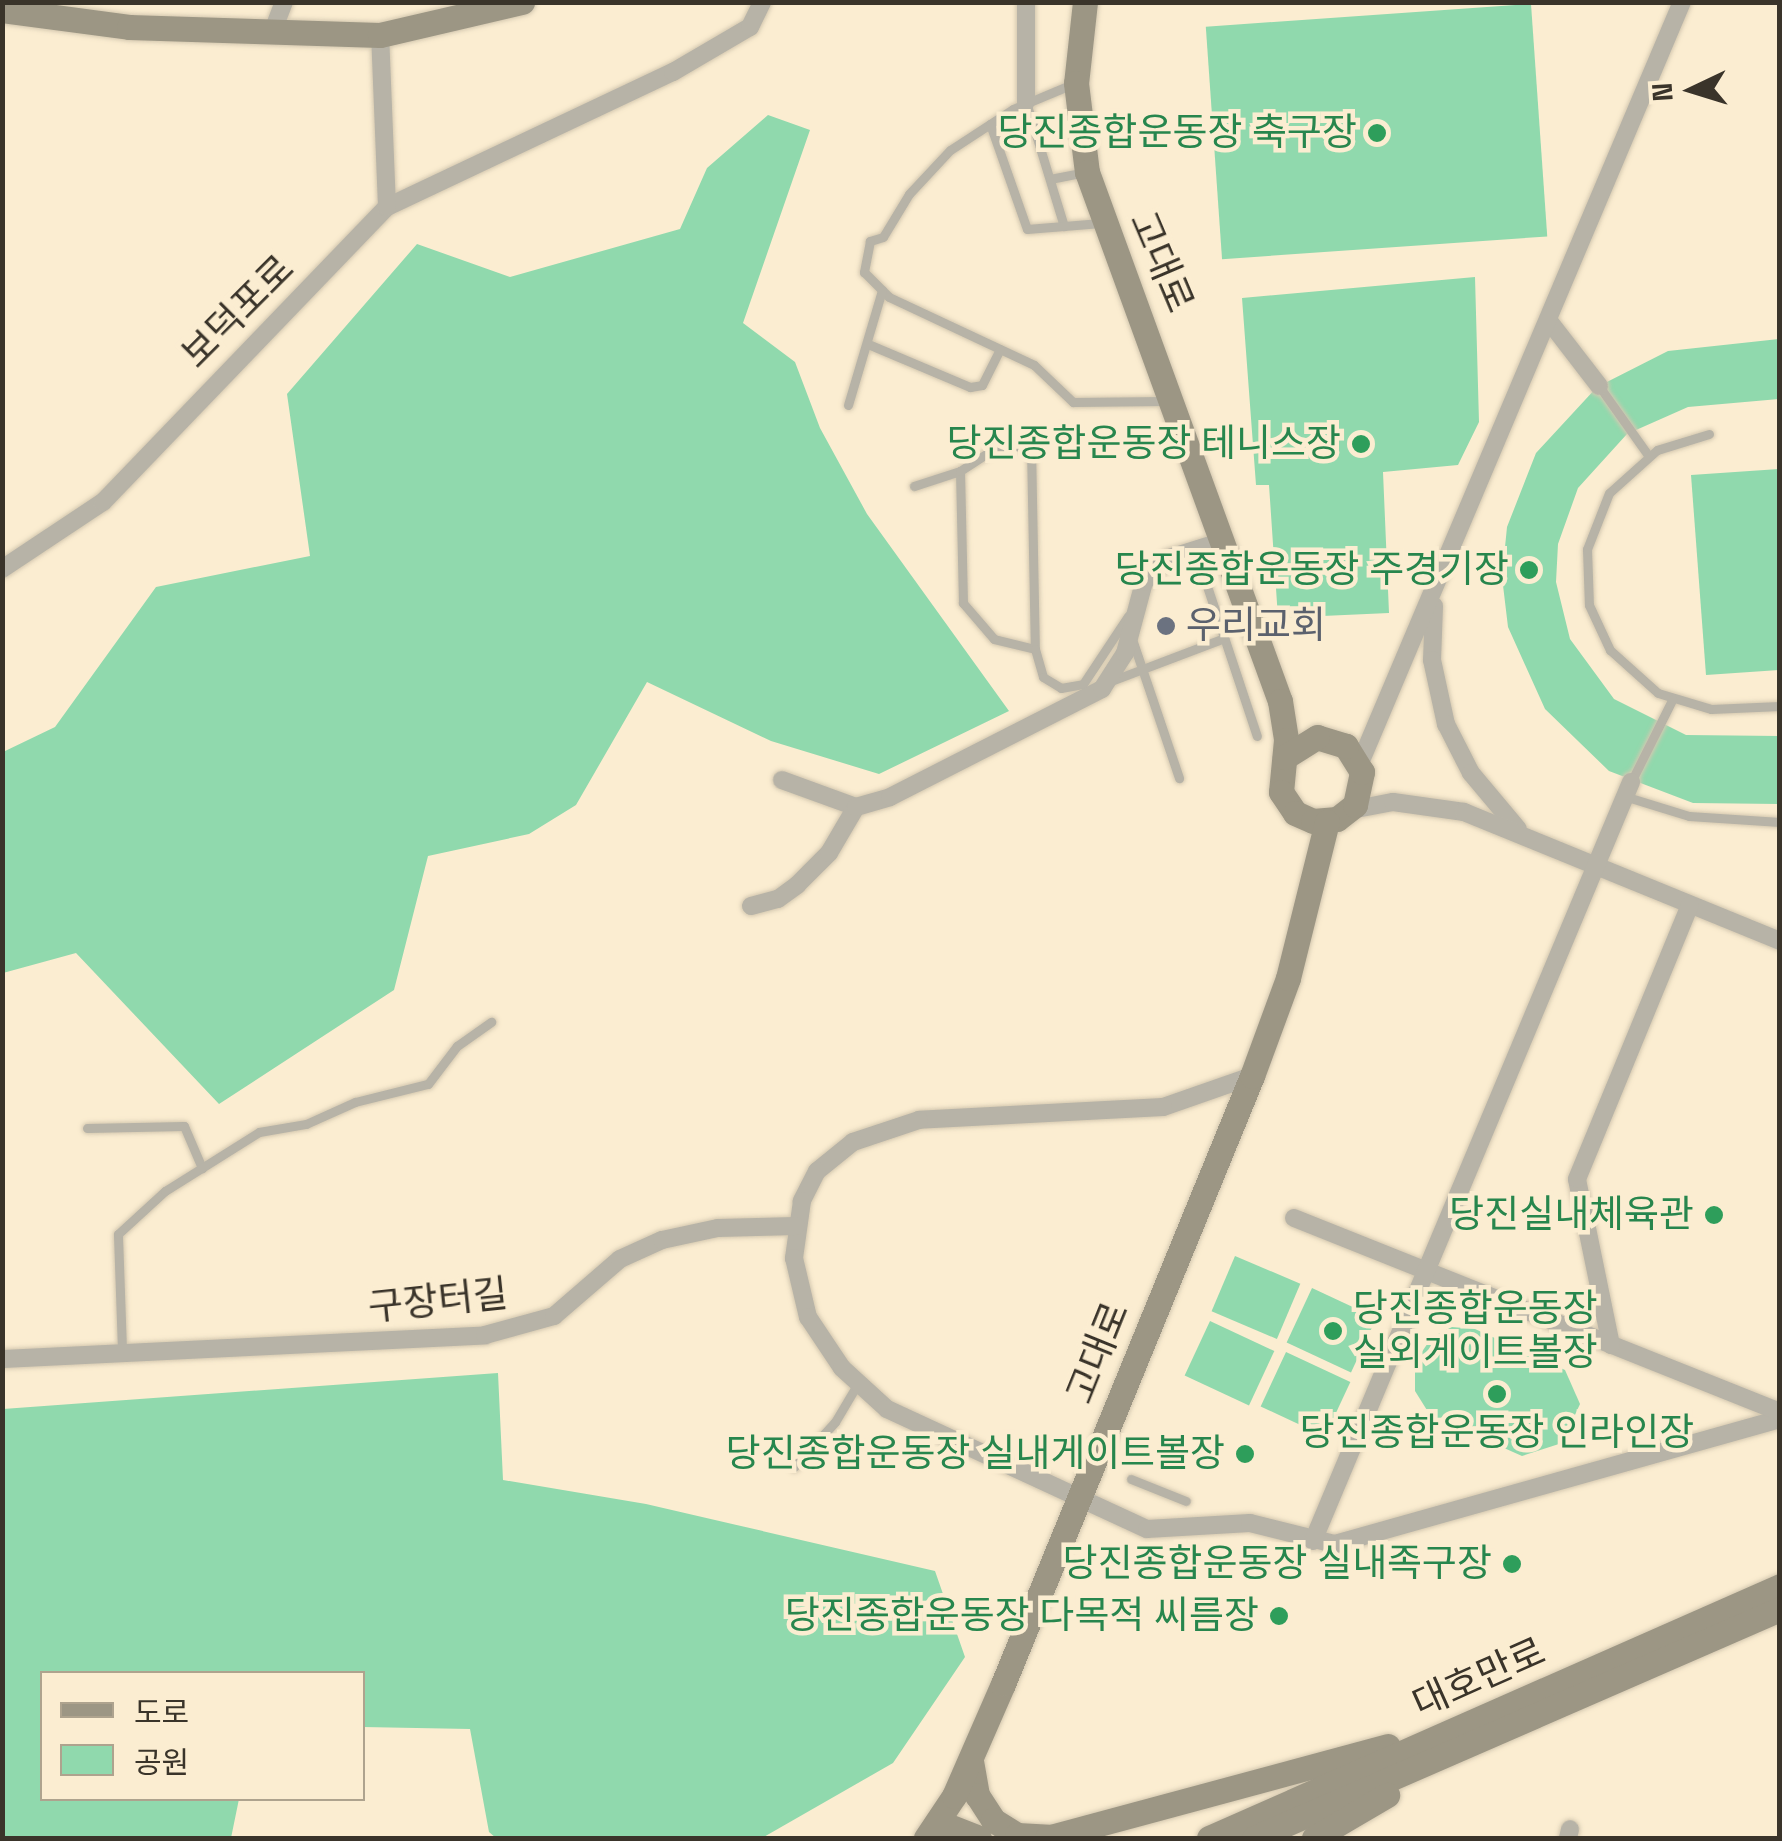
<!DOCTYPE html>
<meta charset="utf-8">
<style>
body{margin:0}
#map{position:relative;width:1782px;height:1841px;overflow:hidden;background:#fbedd1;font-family:"Space Grotesk","Noto Sans KR",sans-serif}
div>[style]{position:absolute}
.green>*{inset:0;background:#90d9ad;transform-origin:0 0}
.roads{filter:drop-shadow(0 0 2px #d4c8b0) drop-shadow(0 0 2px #d4c8b0)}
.lane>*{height:9px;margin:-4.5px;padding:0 4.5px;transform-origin:4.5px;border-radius:4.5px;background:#b7b3a7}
.street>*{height:18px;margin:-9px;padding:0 9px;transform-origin:9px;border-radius:9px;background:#b7b3a7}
.secondary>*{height:25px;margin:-12.5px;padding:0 12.5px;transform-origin:12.5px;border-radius:12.5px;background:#9c9684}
.dots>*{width:28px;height:28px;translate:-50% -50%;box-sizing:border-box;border:5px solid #fbedd1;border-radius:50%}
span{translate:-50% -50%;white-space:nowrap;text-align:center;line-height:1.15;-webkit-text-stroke:9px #fbedd1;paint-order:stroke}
.leisure-label{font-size:38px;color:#27864d}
.right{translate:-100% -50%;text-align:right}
.left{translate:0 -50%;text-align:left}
.street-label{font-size:38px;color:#3a342a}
.worship-label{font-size:38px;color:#5b616d}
.frame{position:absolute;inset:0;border:5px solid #3a342a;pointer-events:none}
.legend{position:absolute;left:40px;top:1671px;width:325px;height:130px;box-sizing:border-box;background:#fbedd1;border:2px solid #aea38e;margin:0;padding:12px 18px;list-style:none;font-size:30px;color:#3a342a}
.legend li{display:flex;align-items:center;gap:20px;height:50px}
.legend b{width:50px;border:2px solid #aea38e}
.north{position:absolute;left:1642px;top:40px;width:100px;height:100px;-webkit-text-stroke:8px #fbedd1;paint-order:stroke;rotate:266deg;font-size:28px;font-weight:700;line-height:40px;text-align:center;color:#3a342a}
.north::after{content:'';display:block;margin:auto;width:35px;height:45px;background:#3a342a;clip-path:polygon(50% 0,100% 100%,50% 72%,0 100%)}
</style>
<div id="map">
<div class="green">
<i style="left:1531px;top:4px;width:233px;height:326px;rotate:86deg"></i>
<i style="clip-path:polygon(768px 115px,810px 130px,743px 323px,795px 362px,820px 428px,867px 514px,1009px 711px,879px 774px,771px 741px,647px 682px,576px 805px,529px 834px,428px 856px,394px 990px,219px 1104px,76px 953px,3px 973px,3px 752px,55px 727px,156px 587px,310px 556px,287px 394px,417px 244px,510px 277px,680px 229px,707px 168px)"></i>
<i style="clip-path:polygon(1475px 277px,1479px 422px,1458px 465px,1383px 472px,1389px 613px,1278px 618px,1269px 485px,1256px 485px,1242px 298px)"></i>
<i style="clip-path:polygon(1779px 339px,1779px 399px,1688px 407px,1627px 434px,1578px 488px,1558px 544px,1556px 582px,1570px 639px,1614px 699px,1686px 735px,1779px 736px,1779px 804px,1693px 803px,1609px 771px,1545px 709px,1508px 627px,1502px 577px,1507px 527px,1536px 453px,1597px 387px,1668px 351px)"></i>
<i style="clip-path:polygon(1779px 469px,1779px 670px,1706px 675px,1691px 475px)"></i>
<i style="left:1235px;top:1256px;width:71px;height:60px;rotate:23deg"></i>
<i style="left:1312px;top:1288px;width:71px;height:60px;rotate:25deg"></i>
<i style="left:1210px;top:1321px;width:71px;height:60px;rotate:25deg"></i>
<i style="clip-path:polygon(1452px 1327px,1475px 1329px,1565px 1370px,1580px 1404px,1562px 1443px,1522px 1456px,1430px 1415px,1415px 1391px,1415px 1362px,1432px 1337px)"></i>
<i style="left:1286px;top:1352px;width:71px;height:60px;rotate:25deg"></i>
<i style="clip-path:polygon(498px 1373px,503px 1480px,646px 1504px,935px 1571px,965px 1657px,893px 1763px,762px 1838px,496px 1838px,489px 1832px,470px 1729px,363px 1727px,362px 1674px,42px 1674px,42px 1798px,239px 1799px,231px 1838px,3px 1838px,3px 1409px)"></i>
</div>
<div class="roads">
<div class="lane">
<i style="left:1075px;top:83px;width:67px;rotate:157.2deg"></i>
<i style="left:1013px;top:109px;width:75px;rotate:146.9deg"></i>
<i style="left:950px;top:150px;width:60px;rotate:133deg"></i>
<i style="left:909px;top:194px;width:50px;rotate:121.2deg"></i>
<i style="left:883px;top:237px;width:14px;rotate:163deg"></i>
<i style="left:870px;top:241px;width:32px;rotate:101deg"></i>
<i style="left:864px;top:272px;width:35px;rotate:45deg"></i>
<i style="left:889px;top:297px;width:160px;rotate:25.1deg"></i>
<i style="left:1034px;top:365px;width:54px;rotate:43.5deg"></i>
<i style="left:1073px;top:402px;width:93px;rotate:-0.6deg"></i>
<i style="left:1026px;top:102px;width:130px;rotate:73deg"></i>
<i style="left:990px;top:124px;width:111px;rotate:70.6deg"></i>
<i style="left:1027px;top:229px;width:74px;rotate:-4.6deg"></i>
<i style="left:1050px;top:179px;width:37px;rotate:-11deg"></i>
<i style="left:868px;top:344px;width:111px;rotate:22.9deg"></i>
<i style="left:970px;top:387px;width:12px;rotate:-9deg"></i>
<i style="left:982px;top:385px;width:40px;rotate:-63.4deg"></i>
<i style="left:1599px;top:386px;width:85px;rotate:54.6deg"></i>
<i style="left:848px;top:405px;width:120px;rotate:-73.5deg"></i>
<i style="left:1709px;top:434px;width:54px;rotate:162.9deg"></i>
<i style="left:1657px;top:450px;width:64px;rotate:138.1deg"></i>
<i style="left:1609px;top:493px;width:60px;rotate:111.4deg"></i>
<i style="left:1587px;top:549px;width:56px;rotate:88deg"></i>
<i style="left:1589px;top:605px;width:50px;rotate:65deg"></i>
<i style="left:1610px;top:650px;width:64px;rotate:41.9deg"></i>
<i style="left:1658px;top:693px;width:55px;rotate:16.8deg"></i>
<i style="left:1711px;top:709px;width:69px;rotate:-2.5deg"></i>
<i style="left:914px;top:486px;width:48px;rotate:-18.1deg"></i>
<i style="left:1195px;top:550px;width:196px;rotate:71.6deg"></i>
<i style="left:1132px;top:639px;width:147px;rotate:71.3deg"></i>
<i style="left:1035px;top:649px;width:42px;rotate:-166.3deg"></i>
<i style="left:994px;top:639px;width:48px;rotate:-130.7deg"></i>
<i style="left:963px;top:603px;width:132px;rotate:-91.3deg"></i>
<i style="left:960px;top:471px;width:44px;rotate:-33deg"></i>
<i style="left:997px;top:447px;width:34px"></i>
<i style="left:1031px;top:447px;width:202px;rotate:88.9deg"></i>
<i style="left:1035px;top:649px;width:29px;rotate:74deg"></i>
<i style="left:1043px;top:677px;width:21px;rotate:31deg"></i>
<i style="left:1061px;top:688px;width:22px;rotate:-10deg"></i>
<i style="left:1083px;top:684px;width:82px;rotate:-56.5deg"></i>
<i style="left:1111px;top:681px;width:121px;rotate:-20.8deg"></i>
<i style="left:1631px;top:782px;width:92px;rotate:-63.4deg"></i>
<i style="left:1624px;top:796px;width:68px;rotate:17.1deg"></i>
<i style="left:1689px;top:816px;width:91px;rotate:3.8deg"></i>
<i style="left:87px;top:1128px;width:97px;rotate:-1.2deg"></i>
<i style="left:184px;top:1126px;width:46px;rotate:66.8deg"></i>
<i style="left:122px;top:1350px;width:116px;rotate:-92deg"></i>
<i style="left:118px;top:1234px;width:64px;rotate:-42.5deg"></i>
<i style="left:165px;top:1191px;width:111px;rotate:-32.1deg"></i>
<i style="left:259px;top:1132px;width:48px;rotate:-9.7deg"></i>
<i style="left:306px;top:1124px;width:54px;rotate:-24.2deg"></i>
<i style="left:355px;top:1102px;width:75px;rotate:-13.9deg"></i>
<i style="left:428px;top:1084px;width:48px;rotate:-52.7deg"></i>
<i style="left:457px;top:1046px;width:42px;rotate:-35.2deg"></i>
<i style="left:794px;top:1467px;width:61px;rotate:-47.7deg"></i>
<i style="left:835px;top:1422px;width:43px;rotate:-59.3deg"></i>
<i style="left:1131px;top:1479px;width:59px;rotate:21.8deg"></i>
</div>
<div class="street">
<i style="left:1026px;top:2px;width:100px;rotate:90deg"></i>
<i style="left:272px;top:33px;width:33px;rotate:-69deg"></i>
<i style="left:387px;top:207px;width:316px;rotate:-25.3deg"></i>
<i style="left:673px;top:72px;width:89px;rotate:-30.3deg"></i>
<i style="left:750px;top:27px;width:28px;rotate:-64deg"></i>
<i style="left:1549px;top:321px;width:82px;rotate:52.4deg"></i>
<i style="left:2px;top:569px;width:121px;rotate:-33.6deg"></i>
<i style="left:103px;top:502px;width:409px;rotate:-46.1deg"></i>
<i style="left:387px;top:207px;width:172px;rotate:-92.3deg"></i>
<i style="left:1434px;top:606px;width:54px;rotate:92.1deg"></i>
<i style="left:1432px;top:660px;width:66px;rotate:77.7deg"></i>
<i style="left:1446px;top:724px;width:55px;rotate:63deg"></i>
<i style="left:1471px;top:773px;width:73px;rotate:50deg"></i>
<i style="left:1360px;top:763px;width:826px;rotate:-67.07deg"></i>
<i style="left:782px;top:780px;width:79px;rotate:20deg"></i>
<i style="left:1351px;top:810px;width:43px;rotate:-10.8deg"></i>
<i style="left:1393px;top:802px;width:72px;rotate:8deg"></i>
<i style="left:1464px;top:812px;width:341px;rotate:22.2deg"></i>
<i style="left:751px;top:906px;width:28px;rotate:-15deg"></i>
<i style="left:778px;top:899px;width:24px;rotate:-36deg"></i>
<i style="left:797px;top:885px;width:45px;rotate:-45deg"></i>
<i style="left:829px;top:853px;width:53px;rotate:-59.6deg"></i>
<i style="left:856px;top:807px;width:35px;rotate:-16deg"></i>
<i style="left:890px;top:797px;width:238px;rotate:-27deg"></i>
<i style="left:1102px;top:689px;width:43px;rotate:-57.4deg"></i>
<i style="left:1125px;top:653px;width:73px;rotate:-75deg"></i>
<i style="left:1144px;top:582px;width:35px;rotate:-44deg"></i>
<i style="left:1169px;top:558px;width:50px;rotate:-17.4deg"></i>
<i style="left:1252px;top:1076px;width:94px;rotate:160.8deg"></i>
<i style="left:1163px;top:1107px;width:244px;rotate:177deg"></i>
<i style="left:919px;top:1120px;width:70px;rotate:161.6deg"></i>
<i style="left:853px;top:1142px;width:46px;rotate:141.1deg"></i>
<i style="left:817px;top:1171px;width:34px;rotate:117deg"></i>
<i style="left:802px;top:1201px;width:58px;rotate:98deg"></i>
<i style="left:794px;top:1258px;width:61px;rotate:76.7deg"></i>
<i style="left:808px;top:1317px;width:61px;rotate:56.3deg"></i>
<i style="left:842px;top:1368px;width:61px;rotate:42.3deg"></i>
<i style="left:887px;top:1409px;width:286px;rotate:24.8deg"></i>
<i style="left:1147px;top:1529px;width:103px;rotate:-3.3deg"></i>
<i style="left:1250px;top:1523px;width:88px;rotate:13.9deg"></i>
<i style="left:1335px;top:1544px;width:462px;rotate:-15.7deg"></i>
<i style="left:1294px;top:1218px;width:523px;rotate:21.76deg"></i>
<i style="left:1611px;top:1345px;width:169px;rotate:-101.6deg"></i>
<i style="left:1577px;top:1179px;width:296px;rotate:-67.6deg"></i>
<i style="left:2px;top:1359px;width:484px;rotate:-2.8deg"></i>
<i style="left:485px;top:1335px;width:72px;rotate:-15.4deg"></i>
<i style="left:554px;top:1316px;width:87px;rotate:-40.8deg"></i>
<i style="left:620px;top:1259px;width:46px;rotate:-24.3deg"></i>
<i style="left:662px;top:1240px;width:57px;rotate:-12.1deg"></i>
<i style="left:718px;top:1228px;width:78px;rotate:-1.5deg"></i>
<i style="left:1313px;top:1541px;width:823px;rotate:-67.27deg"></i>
<i style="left:1568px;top:1838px;width:9px;rotate:-77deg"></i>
</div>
<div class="secondary">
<i style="left:1085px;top:2px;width:81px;rotate:96.3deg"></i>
<i style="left:1076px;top:83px;width:90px;rotate:83deg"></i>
<i style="left:1087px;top:172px;width:563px;rotate:69.96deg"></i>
<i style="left:1280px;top:701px;width:39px;rotate:81deg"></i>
<i style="left:1286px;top:740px;width:52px;rotate:95.5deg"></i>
<i style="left:1281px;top:792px;width:25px;rotate:56deg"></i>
<i style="left:1295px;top:813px;width:20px;rotate:24deg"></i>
<i style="left:1313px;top:821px;width:24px;rotate:-5deg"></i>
<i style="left:1337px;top:819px;width:23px;rotate:-38deg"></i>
<i style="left:1355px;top:805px;width:34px;rotate:-78deg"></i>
<i style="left:1362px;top:772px;width:31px;rotate:-122deg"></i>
<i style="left:1346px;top:746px;width:30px;rotate:-163deg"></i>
<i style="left:1317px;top:737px;width:38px;rotate:148deg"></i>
<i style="left:2px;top:10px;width:128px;rotate:7.6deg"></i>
<i style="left:129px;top:27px;width:251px;rotate:1.8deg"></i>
<i style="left:380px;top:35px;width:146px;rotate:-13.1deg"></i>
<i style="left:971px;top:1761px;width:35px;rotate:80deg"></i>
<i style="left:977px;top:1795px;width:30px;rotate:57deg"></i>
<i style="left:993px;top:1820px;width:28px;rotate:32deg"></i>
<i style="left:1017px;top:1835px;width:36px;rotate:3deg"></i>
<i style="left:938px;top:1822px;width:44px;rotate:21.3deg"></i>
<i style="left:926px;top:1838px;width:50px;rotate:-56.3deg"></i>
<i style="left:954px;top:1796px;width:122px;rotate:-66.4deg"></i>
<i style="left:1003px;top:1684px;width:657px;rotate:-67.73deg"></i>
<i style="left:1252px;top:1076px;width:104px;rotate:-69.8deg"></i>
<i style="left:1288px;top:978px;width:161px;rotate:-76deg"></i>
<i style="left:1047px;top:1838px;width:353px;rotate:-15.1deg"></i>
<i style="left:1209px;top:1838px;width:624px;rotate:-23.81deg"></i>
<i style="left:1254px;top:1838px;width:574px;rotate:-23.53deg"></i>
<i style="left:1314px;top:1838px;width:85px;rotate:-30.5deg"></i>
</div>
</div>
<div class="dots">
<i style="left:1377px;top:133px;background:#2e9e5b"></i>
<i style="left:1361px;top:444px;background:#2e9e5b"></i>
<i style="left:1529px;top:570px;background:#2e9e5b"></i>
<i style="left:1166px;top:626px;background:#6b7280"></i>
<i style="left:1714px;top:1215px;background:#2e9e5b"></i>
<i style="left:1333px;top:1331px;background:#2e9e5b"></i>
<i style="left:1497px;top:1394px;background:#2e9e5b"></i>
<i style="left:1245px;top:1454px;background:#2e9e5b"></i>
<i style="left:1512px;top:1564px;background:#2e9e5b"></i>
<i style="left:1279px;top:1616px;background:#2e9e5b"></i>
</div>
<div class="leisure-label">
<span class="right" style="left:1357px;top:133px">당진종합운동장 축구장</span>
<span class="right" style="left:1341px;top:444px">당진종합운동장 테니스장</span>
<span class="right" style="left:1509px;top:570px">당진종합운동장 주경기장</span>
<span class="right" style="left:1694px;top:1215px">당진실내체육관</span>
<span class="left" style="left:1353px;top:1331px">당진종합운동장<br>실외게이트볼장</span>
<span style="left:1497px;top:1433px">당진종합운동장 인라인장</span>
<span class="right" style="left:1225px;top:1454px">당진종합운동장 실내게이트볼장</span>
<span class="right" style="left:1492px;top:1564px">당진종합운동장 실내족구장</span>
<span class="right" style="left:1259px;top:1616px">당진종합운동장 다목적 씨름장</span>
</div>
<div class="street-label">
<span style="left:1161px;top:262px;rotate:67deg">고대로</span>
<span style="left:238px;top:312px;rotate:-45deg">보덕포로</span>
<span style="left:438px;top:1301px;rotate:-6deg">구장터길</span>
<span style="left:1098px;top:1353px;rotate:-68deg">고대로</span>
<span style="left:1479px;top:1678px;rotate:-24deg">대호만로</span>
</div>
<div class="worship-label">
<span class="left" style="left:1186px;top:626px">우리교회</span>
</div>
<div class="frame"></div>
<ul class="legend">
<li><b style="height:12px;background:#9c9684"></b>도로</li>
<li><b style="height:28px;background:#90d9ad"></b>공원</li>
</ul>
<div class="north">N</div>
</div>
